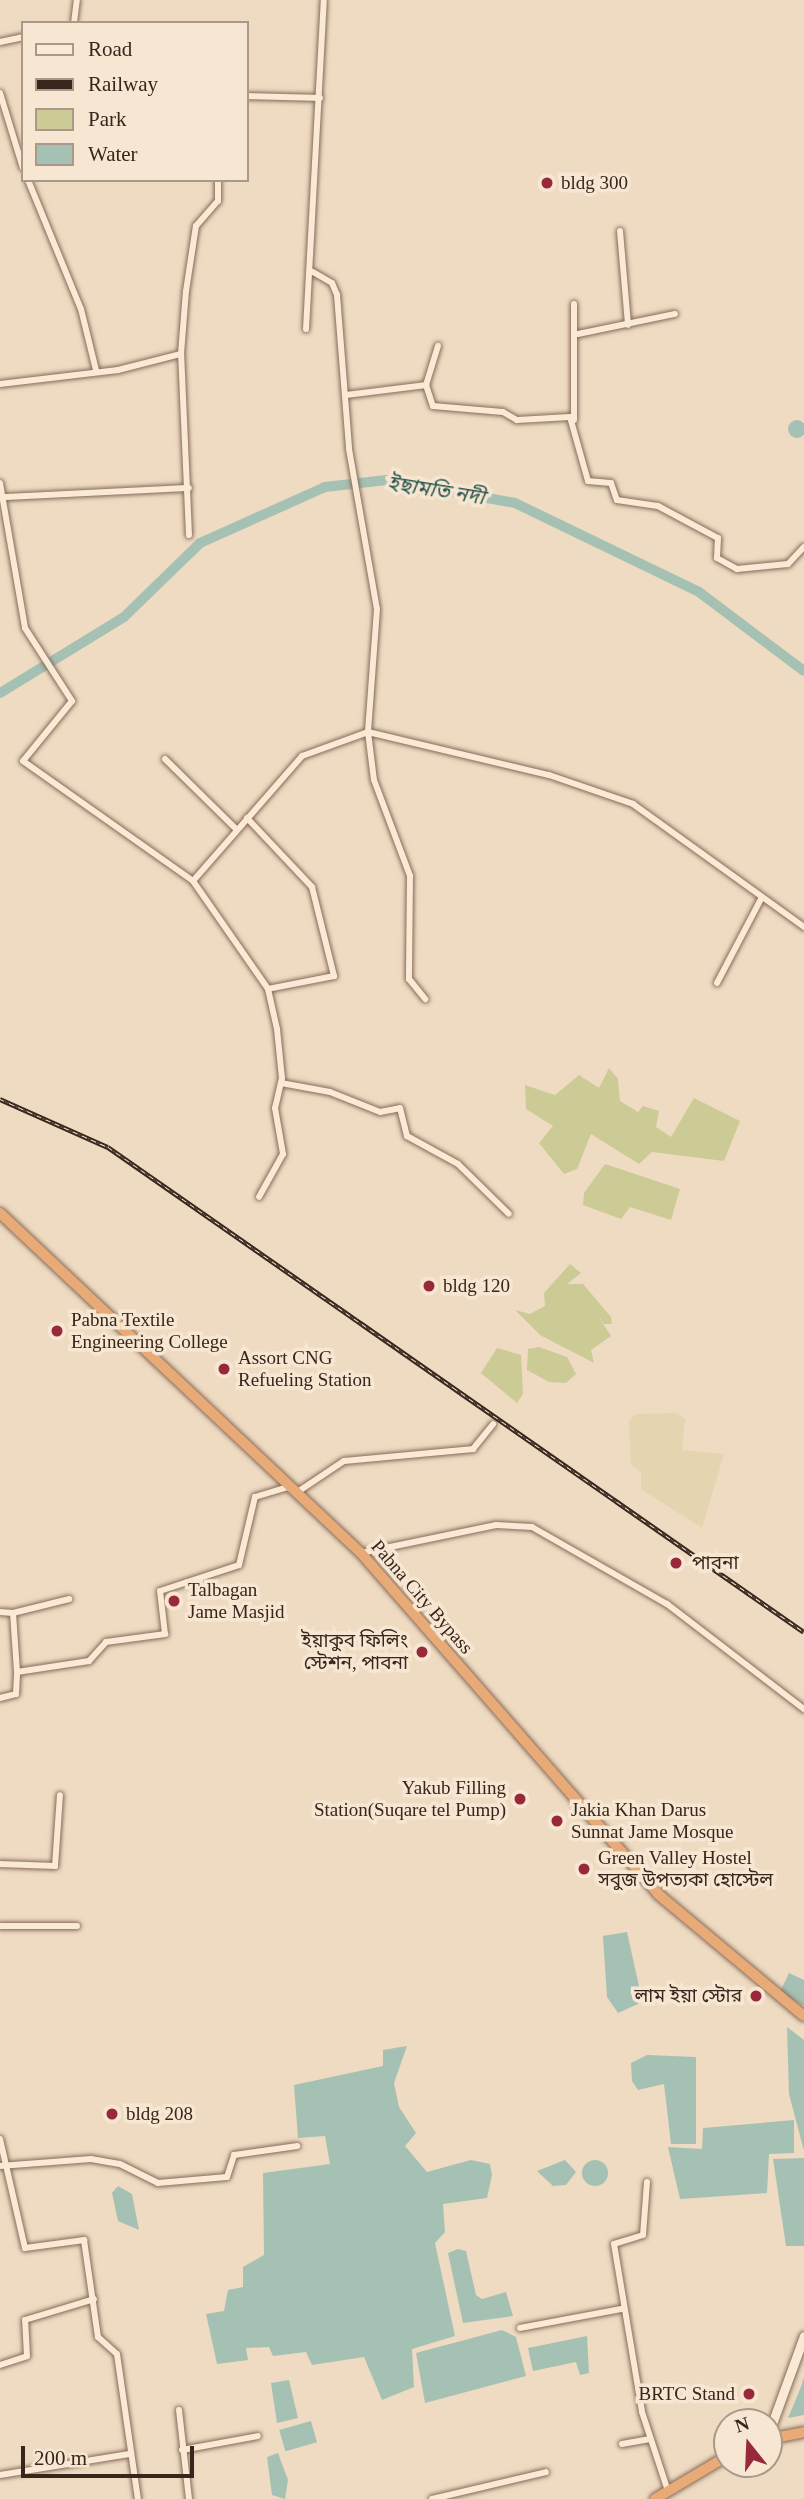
<!DOCTYPE html>
<meta charset="utf-8">
<style>
body{margin:0}
#map{position:relative;width:804px;height:2499px;overflow:hidden;background:#eedbc2;font-family:"Times New Roman","Noto Sans Bengali",serif}
div>[style]{position:absolute}
.farmland>*{inset:0;background:#e4d4b0}
.green>*{inset:0;background:#cccb96}
.water>*{inset:0;background:#a5c1b4;transform-origin:0 0}
.round{border-radius:50%}
.river>*{height:10px;margin:-5px;padding:0 5px;transform-origin:5px;border-radius:5px;background:#a5c1b4}
.roads{filter:drop-shadow(0 0 2px #886b59) drop-shadow(0 0 2px #886b59)}
.minor>*{height:6px;margin:-3px;padding:0 3px;transform-origin:3px;border-radius:3px;background:#f9e9d5}
.secondary>*{height:9px;margin:-4.5px;padding:0 4.5px;transform-origin:4.5px;border-radius:4.5px;background:#f9e9d5}
.trunk>*{height:10px;margin:-5px;padding:0 5px;transform-origin:5px;border-radius:5px;background:#e8aa76}
.rail>*{height:4.5px;margin-top:-2.25px;transform-origin:0;background:repeating-linear-gradient(90deg,#f6e6d2 0 5px,#38261d 0 10px);box-sizing:border-box;border-block:2px solid #38261d}
.dots>*{width:19px;height:19px;translate:-50% -50%;box-sizing:border-box;border:4px solid #f6e6d2;border-radius:50%}
span{translate:-50% -50%;white-space:nowrap;text-align:center;line-height:1.15;-webkit-text-stroke:7px #f6e6d2;paint-order:stroke}
.poi-label{font-size:19px;color:#38261d}
.left{translate:0 -50%;text-align:left}
.right{translate:-100% -50%;text-align:right}
.street-label{font-size:19px;color:#38261d}
.water-label{font-size:21px;color:#2d584f;font-style:italic}
.legend{position:absolute;left:21px;top:21px;width:228px;height:161px;box-sizing:border-box;background:#f6e6d2;border:2px solid #aa998a;margin:0;padding:9px 12px;list-style:none;font-size:21px;color:#38261d}
.legend li{display:flex;align-items:center;gap:14px;height:35px}
.legend b{width:35px;border:2px solid #aa998a}
.north{position:absolute;left:713px;top:2408px;width:70px;height:70px;box-sizing:border-box;background:#f6e6d2;border:2px solid #aa998a;border-radius:50%;rotate:342deg;font-size:19px;font-weight:700;line-height:28px;text-align:center;color:#38261d}
.north::after{content:'';display:block;margin:auto;width:24px;height:32px;background:#97293a;clip-path:polygon(50% 0,100% 100%,50% 72%,0 100%)}
.scale{position:absolute;left:21px;top:2446px;width:173px;height:32px;box-sizing:border-box;border:4px solid #38261d;border-top:0;padding-left:9px;font-size:21px;line-height:24px;white-space:nowrap;color:#38261d;-webkit-text-stroke:5px #f6e6d2;paint-order:stroke}
</style>
<div id="map">
<div class="farmland">
<i style="clip-path:polygon(677px 1413px,685px 1419px,682px 1450px,724px 1454px,702px 1528px,641px 1489px,641px 1472px,631px 1465px,629px 1421px,636px 1414px)"></i>
</div>
<div class="green">
<i style="clip-path:polygon(609px 1068px,618px 1079px,620px 1101px,638px 1112px,643px 1106px,659px 1111px,656px 1127px,671px 1137px,694px 1098px,740px 1121px,724px 1161px,652px 1152px,639px 1164px,591px 1134px,577px 1169px,564px 1174px,539px 1143px,553px 1126px,526px 1109px,525px 1085px,555px 1095px,579px 1075px,599px 1088px)"></i>
<i style="clip-path:polygon(605px 1164px,680px 1189px,671px 1220px,630px 1207px,621px 1219px,583px 1205px,584px 1193px)"></i>
<i style="clip-path:polygon(570px 1264px,581px 1273px,567px 1284px,583px 1284px,611px 1317px,612px 1324px,604px 1324px,597px 1314px,611px 1336px,591px 1350px,594px 1363px,540px 1335px,515px 1310px,530px 1314px,545px 1306px,544px 1293px)"></i>
<i style="clip-path:polygon(539px 1347px,567px 1357px,576px 1374px,566px 1383px,549px 1382px,527px 1370px,528px 1349px)"></i>
<i style="clip-path:polygon(497px 1348px,521px 1355px,523px 1394px,517px 1403px,481px 1373px)"></i>
</div>
<div class="water">
<i class="round" style="left:788px;top:420px;width:18px;height:18px"></i>
<i style="clip-path:polygon(627px 1932px,641px 1995px,638px 2004px,618px 2013px,607px 1997px,603px 1936px)"></i>
<i style="clip-path:polygon(789px 1973px,804px 1980px,804px 2006px,780px 1992px)"></i>
<i style="clip-path:polygon(787px 2027px,804px 2040px,804px 2151px,789px 2094px)"></i>
<i style="clip-path:polygon(407px 2046px,394px 2083px,399px 2107px,416px 2133px,405px 2146px,427px 2172px,471px 2160px,490px 2164px,492px 2175px,487px 2198px,443px 2204px,445px 2232px,435px 2243px,455px 2336px,412px 2349px,414px 2387px,382px 2400px,364px 2357px,312px 2365px,306px 2352px,273px 2356px,269px 2347px,246px 2348px,248px 2360px,217px 2364px,206px 2314px,224px 2311px,228px 2290px,243px 2287px,243px 2267px,264px 2255px,263px 2173px,330px 2164px,325px 2136px,298px 2138px,294px 2085px,383px 2066px,383px 2050px)"></i>
<i style="clip-path:polygon(647px 2055px,696px 2057px,696px 2144px,671px 2144px,664px 2084px,638px 2090px,632px 2081px,631px 2063px)"></i>
<i style="clip-path:polygon(794px 2120px,794px 2153px,769px 2154px,767px 2193px,680px 2199px,668px 2147px,702px 2149px,703px 2128px)"></i>
<i style="clip-path:polygon(804px 2158px,804px 2246px,786px 2246px,773px 2159px)"></i>
<i style="clip-path:polygon(565px 2160px,576px 2172px,566px 2185px,553px 2186px,537px 2171px)"></i>
<i class="round" style="left:582px;top:2160px;width:26px;height:26px"></i>
<i style="clip-path:polygon(118px 2186px,132px 2194px,139px 2230px,118px 2221px,112px 2193px)"></i>
<i style="clip-path:polygon(458px 2249px,466px 2251px,476px 2295px,482px 2299px,506px 2292px,513px 2316px,463px 2323px,448px 2253px)"></i>
<i style="clip-path:polygon(502px 2330px,516px 2337px,526px 2376px,425px 2403px,416px 2353px)"></i>
<i style="clip-path:polygon(587px 2336px,589px 2373px,580px 2375px,576px 2362px,533px 2371px,528px 2348px)"></i>
<i style="clip-path:polygon(804px 2377px,804px 2415px,788px 2418px,801px 2387px)"></i>
<i style="clip-path:polygon(289px 2380px,298px 2418px,277px 2423px,271px 2383px)"></i>
<i style="left:311px;top:2421px;width:22px;height:33px;rotate:74deg"></i>
<i style="clip-path:polygon(278px 2453px,288px 2480px,285px 2499px,272px 2495px,267px 2457px)"></i>
</div>
<div class="river">
<i style="left:0;top:693px;width:145px;rotate:-31.5deg"></i>
<i style="left:124px;top:617px;width:106px;rotate:-44.2deg"></i>
<i style="left:200px;top:543px;width:137px;rotate:-24.1deg"></i>
<i style="left:325px;top:487px;width:62px;rotate:-6.4deg"></i>
<i style="left:387px;top:480px;width:130px;rotate:10.2deg"></i>
<i style="left:515px;top:503px;width:204px;rotate:25.8deg"></i>
<i style="left:699px;top:592px;width:131px;rotate:37deg"></i>
</div>
<div class="roads">
<div class="minor">
<i style="left:74px;top:23px;width:23px;rotate:-83deg"></i>
<i style="left:0;top:42px;width:24px;rotate:-12deg"></i>
<i style="left:0;top:93px;width:78px;rotate:73deg"></i>
<i style="left:247px;top:96px;width:73px;rotate:1.6deg"></i>
<i style="left:28px;top:180px;width:139px;rotate:67.7deg"></i>
<i style="left:81px;top:309px;width:63px;rotate:76.2deg"></i>
<i style="left:620px;top:231px;width:94px;rotate:85.1deg"></i>
<i style="left:313px;top:272px;width:22px;rotate:30deg"></i>
<i style="left:332px;top:283px;width:13px;rotate:67deg"></i>
<i style="left:337px;top:295px;width:154px;rotate:85.5deg"></i>
<i style="left:349px;top:449px;width:162px;rotate:80.1deg"></i>
<i style="left:377px;top:609px;width:123px;rotate:94.2deg"></i>
<i style="left:368px;top:732px;width:48px;rotate:82.9deg"></i>
<i style="left:374px;top:780px;width:103px;rotate:69.4deg"></i>
<i style="left:410px;top:876px;width:103px;rotate:90.6deg"></i>
<i style="left:409px;top:979px;width:26px;rotate:51deg"></i>
<i style="left:306px;top:329px;width:329px;rotate:-86.9deg"></i>
<i style="left:578px;top:334px;width:99px;rotate:-11.7deg"></i>
<i style="left:0;top:384px;width:119px;rotate:-6.8deg"></i>
<i style="left:118px;top:370px;width:65px;rotate:-14.3deg"></i>
<i style="left:426px;top:385px;width:22px;rotate:72deg"></i>
<i style="left:433px;top:406px;width:70px;rotate:4.9deg"></i>
<i style="left:503px;top:412px;width:16px;rotate:30deg"></i>
<i style="left:517px;top:420px;width:53px;rotate:-3.2deg"></i>
<i style="left:570px;top:417px;width:66px;rotate:74.3deg"></i>
<i style="left:588px;top:481px;width:23px;rotate:5deg"></i>
<i style="left:611px;top:483px;width:18px;rotate:71deg"></i>
<i style="left:617px;top:500px;width:41px;rotate:8.3deg"></i>
<i style="left:658px;top:506px;width:68px;rotate:28.1deg"></i>
<i style="left:718px;top:538px;width:20px;rotate:93deg"></i>
<i style="left:717px;top:558px;width:23px;rotate:29deg"></i>
<i style="left:737px;top:569px;width:51px;rotate:-5.6deg"></i>
<i style="left:788px;top:564px;width:23px;rotate:-47deg"></i>
<i style="left:346px;top:395px;width:81px;rotate:-7.1deg"></i>
<i style="left:426px;top:385px;width:41px;rotate:-72.9deg"></i>
<i style="left:574px;top:420px;width:116px;rotate:-90deg"></i>
<i style="left:0;top:483px;width:147px;rotate:80.2deg"></i>
<i style="left:25px;top:628px;width:87px;rotate:57.2deg"></i>
<i style="left:72px;top:701px;width:77px;rotate:129.2deg"></i>
<i style="left:23px;top:761px;width:208px;rotate:35.2deg"></i>
<i style="left:193px;top:881px;width:131px;rotate:55.2deg"></i>
<i style="left:268px;top:989px;width:41px;rotate:77.3deg"></i>
<i style="left:277px;top:1029px;width:49px;rotate:84.2deg"></i>
<i style="left:282px;top:1078px;width:31px;rotate:103deg"></i>
<i style="left:275px;top:1108px;width:47px;rotate:80.1deg"></i>
<i style="left:283px;top:1154px;width:49px;rotate:119.2deg"></i>
<i style="left:4px;top:497px;width:185px;rotate:-2.8deg"></i>
<i style="left:189px;top:535px;width:181px;rotate:-92.5deg"></i>
<i style="left:181px;top:354px;width:63px;rotate:-85.5deg"></i>
<i style="left:186px;top:291px;width:66px;rotate:-81.3deg"></i>
<i style="left:196px;top:226px;width:33px;rotate:-49deg"></i>
<i style="left:218px;top:201px;width:21px;rotate:-90deg"></i>
<i style="left:165px;top:759px;width:100px;rotate:44.6deg"></i>
<i style="left:247px;top:818px;width:95px;rotate:46.7deg"></i>
<i style="left:312px;top:887px;width:92px;rotate:76.1deg"></i>
<i style="left:334px;top:976px;width:67px;rotate:168.9deg"></i>
<i style="left:193px;top:881px;width:166px;rotate:-48.9deg"></i>
<i style="left:302px;top:756px;width:70px;rotate:-20deg"></i>
<i style="left:368px;top:732px;width:186px;rotate:13.4deg"></i>
<i style="left:549px;top:775px;width:89px;rotate:19deg"></i>
<i style="left:633px;top:804px;width:211px;rotate:35.7deg"></i>
<i style="left:717px;top:983px;width:97px;rotate:-62.4deg"></i>
<i style="left:281px;top:1083px;width:50px;rotate:10.4deg"></i>
<i style="left:330px;top:1092px;width:54px;rotate:21.8deg"></i>
<i style="left:380px;top:1112px;width:20px;rotate:-11deg"></i>
<i style="left:400px;top:1108px;width:29px;rotate:76deg"></i>
<i style="left:407px;top:1136px;width:58px;rotate:28.8deg"></i>
<i style="left:458px;top:1164px;width:71px;rotate:44.4deg"></i>
<i style="left:296px;top:1493px;width:58px;rotate:-33.7deg"></i>
<i style="left:344px;top:1461px;width:130px;rotate:-5.3deg"></i>
<i style="left:473px;top:1449px;width:32px;rotate:-51deg"></i>
<i style="left:361px;top:1553px;width:138px;rotate:-11.7deg"></i>
<i style="left:496px;top:1525px;width:36px;rotate:3deg"></i>
<i style="left:532px;top:1527px;width:155px;rotate:29.7deg"></i>
<i style="left:667px;top:1604px;width:173px;rotate:37.5deg"></i>
<i style="left:0;top:1612px;width:13px;rotate:4deg"></i>
<i style="left:13px;top:1613px;width:59px;rotate:86.1deg"></i>
<i style="left:17px;top:1672px;width:73px;rotate:-8.7deg"></i>
<i style="left:89px;top:1661px;width:25px;rotate:-48deg"></i>
<i style="left:106px;top:1642px;width:60px;rotate:-7.7deg"></i>
<i style="left:165px;top:1634px;width:43px;rotate:-96.6deg"></i>
<i style="left:160px;top:1591px;width:83px;rotate:-18.2deg"></i>
<i style="left:239px;top:1565px;width:70px;rotate:-76.8deg"></i>
<i style="left:255px;top:1497px;width:34px;rotate:-17deg"></i>
<i style="left:13px;top:1613px;width:58px;rotate:-14deg"></i>
<i style="left:0;top:1698px;width:16px;rotate:-14deg"></i>
<i style="left:16px;top:1694px;width:22px;rotate:-87deg"></i>
<i style="left:0;top:1864px;width:55px;rotate:2.1deg"></i>
<i style="left:55px;top:1866px;width:71px;rotate:-86deg"></i>
<i style="left:0;top:1926px;width:77px"></i>
<i style="left:0;top:2139px;width:112px;rotate:77.1deg"></i>
<i style="left:25px;top:2248px;width:60px;rotate:-7.7deg"></i>
<i style="left:84px;top:2240px;width:98px;rotate:81.8deg"></i>
<i style="left:98px;top:2337px;width:25px;rotate:42deg"></i>
<i style="left:117px;top:2354px;width:147px;rotate:81.8deg"></i>
<i style="left:0;top:2166px;width:91px;rotate:-4.4deg"></i>
<i style="left:91px;top:2159px;width:29px;rotate:10deg"></i>
<i style="left:120px;top:2164px;width:42px;rotate:26.6deg"></i>
<i style="left:158px;top:2183px;width:69px;rotate:-5deg"></i>
<i style="left:227px;top:2177px;width:23px;rotate:-72deg"></i>
<i style="left:234px;top:2155px;width:64px;rotate:-8.1deg"></i>
<i style="left:647px;top:2182px;width:53px;rotate:94.3deg"></i>
<i style="left:643px;top:2235px;width:30px;rotate:163deg"></i>
<i style="left:614px;top:2244px;width:170px;rotate:80.5deg"></i>
<i style="left:642px;top:2412px;width:83px;rotate:71.8deg"></i>
<i style="left:520px;top:2328px;width:104px;rotate:-10.6deg"></i>
<i style="left:0;top:2365px;width:28px;rotate:-18deg"></i>
<i style="left:27px;top:2356px;width:36px;rotate:-93deg"></i>
<i style="left:25px;top:2320px;width:72px;rotate:-16.9deg"></i>
<i style="left:179px;top:2410px;width:90px;rotate:83.6deg"></i>
<i style="left:622px;top:2444px;width:27px;rotate:-10deg"></i>
<i style="left:182px;top:2450px;width:77px;rotate:-10.4deg"></i>
<i style="left:0;top:2475px;width:131px;rotate:-9.2deg"></i>
<i style="left:432px;top:2499px;width:117px;rotate:-13.3deg"></i>
</div>
<div class="secondary">
<i style="left:769px;top:2432px;width:102px;rotate:-70deg"></i>
</div>
<div class="trunk">
<i style="left:0;top:1213px;width:496px;rotate:43.3deg"></i>
<i style="left:361px;top:1553px;width:452px;rotate:48.9deg"></i>
<i style="left:658px;top:1894px;width:190px;rotate:39.9deg"></i>
<i style="left:769px;top:2439px;width:36px;rotate:-11deg"></i>
<i style="left:655px;top:2499px;width:84px;rotate:-30.8deg"></i>
</div>
</div>
<div class="rail">
<i style="left:0;top:1099px;width:118px;rotate:24deg"></i>
<i style="left:108px;top:1147px;width:848px;rotate:34.87deg"></i>
</div>
<div class="dots">
<i style="left:547px;top:183px;background:#97293a"></i>
<i style="left:429px;top:1286px;background:#97293a"></i>
<i style="left:57px;top:1331px;background:#97293a"></i>
<i style="left:224px;top:1369px;background:#97293a"></i>
<i style="left:676px;top:1563px;background:#97293a"></i>
<i style="left:174px;top:1601px;background:#97293a"></i>
<i style="left:422px;top:1652px;background:#97293a"></i>
<i style="left:520px;top:1799px;background:#97293a"></i>
<i style="left:557px;top:1821px;background:#97293a"></i>
<i style="left:584px;top:1869px;background:#97293a"></i>
<i style="left:756px;top:1996px;background:#97293a"></i>
<i style="left:112px;top:2114px;background:#97293a"></i>
<i style="left:749px;top:2394px;background:#97293a"></i>
</div>
<div class="poi-label">
<span class="left" style="left:561px;top:183px">bldg 300</span>
<span class="left" style="left:443px;top:1286px">bldg 120</span>
<span class="left" style="left:71px;top:1331px">Pabna Textile<br>Engineering College</span>
<span class="left" style="left:238px;top:1369px">Assort CNG<br>Refueling Station</span>
<span class="left" style="left:692px;top:1563px">পাবনা</span>
<span class="left" style="left:188px;top:1601px">Talbagan<br>Jame Masjid</span>
<span class="right" style="left:408px;top:1652px">ইয়াকুব ফিলিং<br>স্টেশন, পাবনা</span>
<span class="right" style="left:506px;top:1799px">Yakub Filling<br>Station(Suqare tel Pump)</span>
<span class="left" style="left:571px;top:1821px">Jakia Khan Darus<br>Sunnat Jame Mosque</span>
<span class="left" style="left:598px;top:1869px">Green Valley Hostel<br>সবুজ উপত্যকা হোস্টেল</span>
<span class="right" style="left:742px;top:1996px">লাম ইয়া স্টোর</span>
<span class="left" style="left:126px;top:2114px">bldg 208</span>
<span class="right" style="left:735px;top:2394px">BRTC Stand</span>
</div>
<div class="street-label">
<span style="left:422px;top:1597px;rotate:49deg">Pabna City Bypass</span>
</div>
<div class="water-label">
<span style="left:436px;top:490px;rotate:9deg">ইছামতি নদী</span>
</div>
<ul class="legend">
<li><b style="height:9px;background:#f9e9d5"></b>Road</li>
<li><b style="height:9px;background:#38261d"></b>Railway</li>
<li><b style="height:19px;background:#cccb96"></b>Park</li>
<li><b style="height:19px;background:#a5c1b4"></b>Water</li>
</ul>
<div class="north">N</div>
<div class="scale">200 m</div>
</div>
